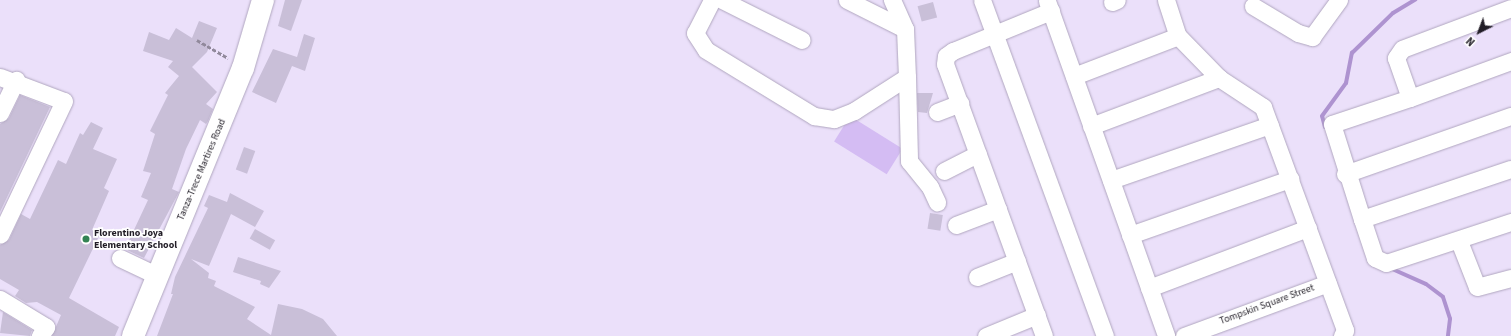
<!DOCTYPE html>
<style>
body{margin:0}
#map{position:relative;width:1511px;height:336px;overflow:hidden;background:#ebe0fa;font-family:"Source Sans 3",sans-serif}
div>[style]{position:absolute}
.green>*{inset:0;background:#d4bcf3;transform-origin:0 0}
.stream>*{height:4px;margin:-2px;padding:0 2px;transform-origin:2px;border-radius:2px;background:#ae93d0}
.building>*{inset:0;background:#c9bfd8;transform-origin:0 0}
.path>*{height:2.5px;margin-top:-1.25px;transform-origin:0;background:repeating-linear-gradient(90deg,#91899b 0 4px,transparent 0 6px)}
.roads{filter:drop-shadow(0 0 1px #b0a6bf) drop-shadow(0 0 1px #b0a6bf)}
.minor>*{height:17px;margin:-8.5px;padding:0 8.5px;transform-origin:8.5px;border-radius:8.5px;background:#fff}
.major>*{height:22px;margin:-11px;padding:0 11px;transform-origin:11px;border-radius:11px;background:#fff}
.dots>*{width:11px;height:11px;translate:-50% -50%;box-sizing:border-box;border:2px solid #fff;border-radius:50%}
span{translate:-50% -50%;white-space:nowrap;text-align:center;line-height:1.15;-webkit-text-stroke:3.5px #fff;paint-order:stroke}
.street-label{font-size:10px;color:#211d26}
.poi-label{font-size:10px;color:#211d26;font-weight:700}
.left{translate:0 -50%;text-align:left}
.north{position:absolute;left:1459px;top:12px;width:40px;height:40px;-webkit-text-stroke:3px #fff;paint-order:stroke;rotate:222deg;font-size:11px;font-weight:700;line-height:16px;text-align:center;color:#211d26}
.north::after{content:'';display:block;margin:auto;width:14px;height:18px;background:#211d26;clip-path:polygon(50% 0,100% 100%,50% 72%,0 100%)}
</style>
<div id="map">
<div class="green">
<i style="left:850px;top:116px;width:62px;height:30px;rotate:32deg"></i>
</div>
<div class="stream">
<i style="left:1325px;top:127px;width:11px;rotate:-105deg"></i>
<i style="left:1322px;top:116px;width:41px;rotate:-54deg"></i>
<i style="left:1346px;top:83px;width:31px;rotate:-79deg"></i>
<i style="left:1352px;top:53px;width:57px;rotate:-44.3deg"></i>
<i style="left:1393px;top:13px;width:26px;rotate:-31deg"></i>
<i style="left:1390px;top:268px;width:39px;rotate:24deg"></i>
<i style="left:1426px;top:284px;width:21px;rotate:37deg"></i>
<i style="left:1443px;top:297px;width:23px;rotate:72deg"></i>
<i style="left:1450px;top:319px;width:17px;rotate:97deg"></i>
</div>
<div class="building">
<i style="clip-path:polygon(285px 0,302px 0,291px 31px,278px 26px)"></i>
<i style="left:933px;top:2px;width:16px;height:16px;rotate:75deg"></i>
<i style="clip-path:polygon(199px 21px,217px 28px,207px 52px,192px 67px,217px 92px,206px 104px,213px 109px,208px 121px,206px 124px,200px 120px,186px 149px,172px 189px,179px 192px,144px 258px,125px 249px,148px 200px,141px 197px,151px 173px,143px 171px,155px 134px,150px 131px,168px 95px,165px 93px,179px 76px,168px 67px,173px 61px,143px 51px,149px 32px,169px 40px,176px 28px,192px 38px)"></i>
<i style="clip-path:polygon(304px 34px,315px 38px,305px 71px,292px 66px,276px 103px,252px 92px,273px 49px,297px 57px)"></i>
<i style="clip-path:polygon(917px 93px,933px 93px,927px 113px,918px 112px)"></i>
<i style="clip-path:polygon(20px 95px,50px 107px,0 212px,0 124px,9px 118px)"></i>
<i style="clip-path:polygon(91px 122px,103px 128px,93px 149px,117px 159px,104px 188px,109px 191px,92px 230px,100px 234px,69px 298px,119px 327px,115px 336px,52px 336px,61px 315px,37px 302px,26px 303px,15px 296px,19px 290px,0 279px,0 245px,9px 240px,21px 214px,30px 219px,58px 160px,66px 164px,80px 133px,83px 135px)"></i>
<i style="left:244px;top:147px;width:12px;height:24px;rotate:20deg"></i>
<i style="clip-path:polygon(230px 193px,264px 211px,255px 227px,231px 214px,209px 266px,191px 259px,209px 273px,208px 278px,216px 281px,214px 286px,255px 307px,247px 319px,271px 335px,278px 304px,302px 309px,323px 319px,337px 336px,157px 336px,173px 294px,171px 294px,175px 277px,208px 208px,204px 206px,209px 195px,227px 202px)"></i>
<i style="left:930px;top:213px;width:13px;height:16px;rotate:9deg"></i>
<i style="left:255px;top:229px;width:23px;height:11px;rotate:29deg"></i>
<i style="clip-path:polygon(238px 257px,281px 271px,269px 288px,260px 284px,261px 281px,233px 272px)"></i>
<i style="clip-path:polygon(3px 312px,32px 330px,30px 336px,0 333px)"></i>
</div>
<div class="path">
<i style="left:197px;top:40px;width:36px;rotate:30deg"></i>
</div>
<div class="roads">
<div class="minor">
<i style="left:712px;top:0;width:37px;rotate:117deg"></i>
<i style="left:695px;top:33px;width:20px;rotate:57deg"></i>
<i style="left:706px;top:50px;width:127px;rotate:31.4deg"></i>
<i style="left:814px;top:116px;width:20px;rotate:9deg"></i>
<i style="left:834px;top:119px;width:22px;rotate:-22deg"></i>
<i style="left:854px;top:111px;width:63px;rotate:-32.7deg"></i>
<i style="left:907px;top:77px;width:48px;rotate:-92.4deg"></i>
<i style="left:905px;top:29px;width:32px;rotate:-114deg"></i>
<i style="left:722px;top:0;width:89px;rotate:26.6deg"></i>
<i style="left:847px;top:0;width:65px;rotate:26.6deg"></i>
<i style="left:982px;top:0;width:358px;rotate:69.9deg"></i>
<i style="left:1166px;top:0;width:38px;rotate:72deg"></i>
<i style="left:1178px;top:36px;width:59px;rotate:45.7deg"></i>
<i style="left:1219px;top:78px;width:53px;rotate:33.4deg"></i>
<i style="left:1263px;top:107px;width:238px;rotate:69.8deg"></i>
<i style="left:1345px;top:330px;width:7px;rotate:117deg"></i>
<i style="left:1047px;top:1px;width:356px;rotate:70.4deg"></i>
<i style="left:1112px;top:2px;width:5px;rotate:-22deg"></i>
<i style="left:1253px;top:6px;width:52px;rotate:31deg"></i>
<i style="left:1298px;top:33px;width:15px;rotate:16deg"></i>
<i style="left:1312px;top:37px;width:46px;rotate:-53.9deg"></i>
<i style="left:1511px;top:8px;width:116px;rotate:159.4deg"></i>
<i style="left:1402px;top:49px;width:11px;rotate:124deg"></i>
<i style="left:1396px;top:58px;width:42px;rotate:70.7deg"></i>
<i style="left:1410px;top:98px;width:108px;rotate:-20.1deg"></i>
<i style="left:1074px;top:76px;width:111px;rotate:-21deg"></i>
<i style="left:0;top:77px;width:68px;rotate:20.6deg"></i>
<i style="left:64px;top:101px;width:148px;rotate:115.5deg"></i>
<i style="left:907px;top:77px;width:84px;rotate:88.6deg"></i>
<i style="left:909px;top:161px;width:33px;rotate:51deg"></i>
<i style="left:930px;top:187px;width:17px;rotate:65deg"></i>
<i style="left:1410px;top:98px;width:82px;rotate:161.6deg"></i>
<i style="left:1332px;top:124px;width:100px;rotate:72.5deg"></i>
<i style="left:1362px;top:219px;width:157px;rotate:-18.6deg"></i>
<i style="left:937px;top:112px;width:25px;rotate:-21deg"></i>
<i style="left:0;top:113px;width:37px;rotate:-64deg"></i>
<i style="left:1091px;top:126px;width:137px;rotate:-20.6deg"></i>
<i style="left:944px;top:171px;width:38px;rotate:-27deg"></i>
<i style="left:1345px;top:174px;width:176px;rotate:-19.3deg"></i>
<i style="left:1111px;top:180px;width:168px;rotate:-19.1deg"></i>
<i style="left:1362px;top:219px;width:41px;rotate:71.6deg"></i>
<i style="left:1375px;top:258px;width:12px;rotate:24deg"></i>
<i style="left:1386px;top:263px;width:132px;rotate:-18.2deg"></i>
<i style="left:956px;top:225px;width:45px;rotate:-20.9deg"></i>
<i style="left:1130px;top:235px;width:170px;rotate:-19.3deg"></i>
<i style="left:1459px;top:241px;width:49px;rotate:68.6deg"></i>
<i style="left:1477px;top:287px;width:35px;rotate:-15deg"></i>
<i style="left:120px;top:258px;width:42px;rotate:25.3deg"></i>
<i style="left:977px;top:277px;width:43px;rotate:-21.8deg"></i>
<i style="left:1149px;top:288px;width:170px;rotate:-20.7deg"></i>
<i style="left:0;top:299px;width:54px;rotate:31.3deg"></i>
<i style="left:46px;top:327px;width:11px;rotate:124deg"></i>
<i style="left:986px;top:336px;width:55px;rotate:-22.4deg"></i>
<i style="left:1044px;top:336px;width:289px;rotate:-110deg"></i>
<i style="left:945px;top:64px;width:8px;rotate:-83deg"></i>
<i style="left:946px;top:56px;width:9px;rotate:-36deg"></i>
<i style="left:953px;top:51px;width:106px;rotate:-22.2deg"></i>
<i style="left:1184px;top:336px;width:153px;rotate:-20.2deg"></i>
</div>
<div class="major">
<i style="left:133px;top:336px;width:290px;rotate:-67.7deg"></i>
<i style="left:243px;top:68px;width:71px;rotate:-73.6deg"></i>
</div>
</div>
<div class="dots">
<i style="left:86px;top:239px;background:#338353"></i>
</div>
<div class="street-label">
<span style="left:202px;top:170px;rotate:-67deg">Tanza-Trece Martires Road</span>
<span style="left:1267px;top:305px;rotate:-20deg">Tompskin Square Street</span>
</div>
<div class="poi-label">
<span class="left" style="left:94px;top:239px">Florentino Joya<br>Elementary School</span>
</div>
<div class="north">N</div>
</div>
